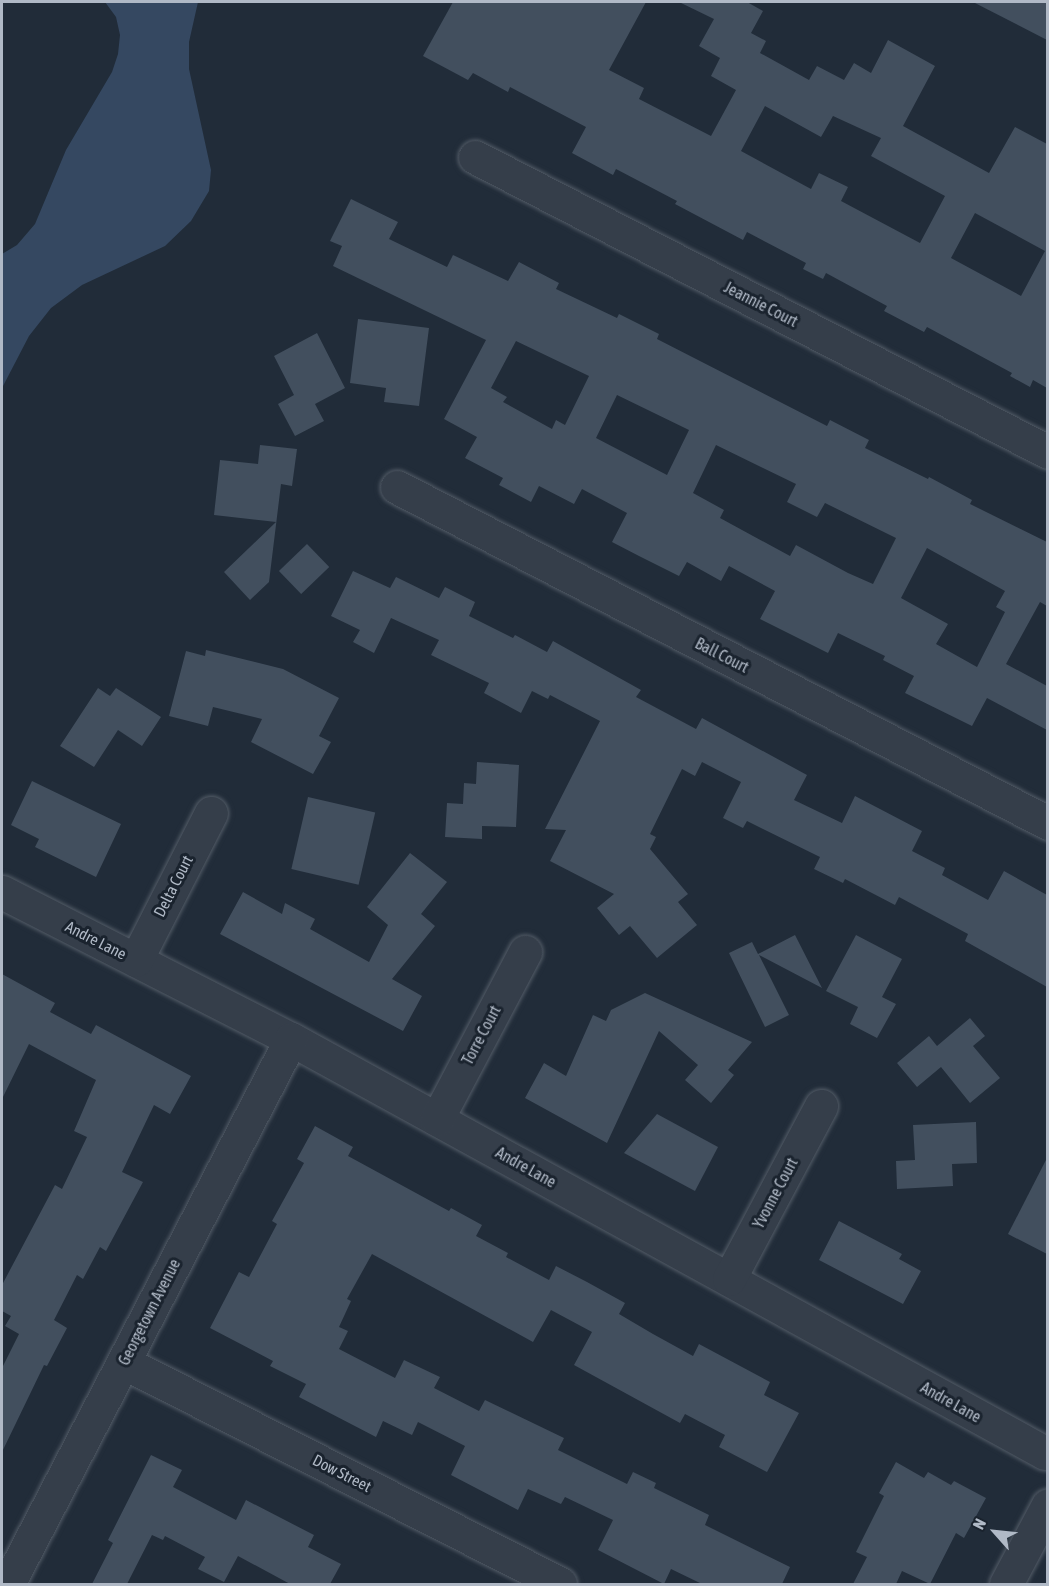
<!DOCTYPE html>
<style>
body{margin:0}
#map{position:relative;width:1049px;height:1586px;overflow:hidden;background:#212c39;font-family:"Asap Condensed",sans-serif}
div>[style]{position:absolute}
.water>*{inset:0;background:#354861}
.building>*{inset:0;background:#424f5e;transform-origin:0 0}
.roads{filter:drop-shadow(0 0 2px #535c67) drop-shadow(0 0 2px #535c67)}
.minor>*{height:33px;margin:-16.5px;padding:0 16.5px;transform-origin:16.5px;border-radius:16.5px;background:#353e4a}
span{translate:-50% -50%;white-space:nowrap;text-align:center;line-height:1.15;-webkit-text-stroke:6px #1a232e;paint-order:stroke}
.street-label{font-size:16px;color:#b0b9c6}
.frame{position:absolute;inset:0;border:3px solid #b0b9c6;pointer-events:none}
.north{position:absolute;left:965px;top:1502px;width:60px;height:60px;-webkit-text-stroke:4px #1a232e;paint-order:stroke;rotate:297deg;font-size:16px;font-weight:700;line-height:24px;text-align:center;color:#b0b9c6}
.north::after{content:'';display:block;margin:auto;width:21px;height:27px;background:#b0b9c6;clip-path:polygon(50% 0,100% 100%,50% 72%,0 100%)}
</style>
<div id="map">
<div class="water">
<i style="clip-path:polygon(105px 2px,198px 2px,189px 42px,189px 69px,211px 170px,209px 191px,191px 221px,165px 246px,82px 285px,51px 308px,29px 336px,2px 388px,2px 254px,17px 245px,35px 224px,66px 150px,112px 72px,118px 54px,120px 35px,116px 17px)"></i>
</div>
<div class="building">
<i style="clip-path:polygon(evenodd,453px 2px,646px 2px,609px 70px,644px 88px,639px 99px,711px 136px,736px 90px,711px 76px,720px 58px,699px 46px,714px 19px,679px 2px,747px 2px,763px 11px,751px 33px,766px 41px,760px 53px,809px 80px,817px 66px,844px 80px,854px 63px,871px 73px,888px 40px,935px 66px,903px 126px,989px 173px,1015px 127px,1047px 144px,1047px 388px,1033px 380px,1030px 387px,1010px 376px,1012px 373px,927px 327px,924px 332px,884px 311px,887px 306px,826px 273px,823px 279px,803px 269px,806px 263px,747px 232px,743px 240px,675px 204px,677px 201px,616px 169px,613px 175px,572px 153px,586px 127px,510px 87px,508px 92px,473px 73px,468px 80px,423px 56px,453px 2px,765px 106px,821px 137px,833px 116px,881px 138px,871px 156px,945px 196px,920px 243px,841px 201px,848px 187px,819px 173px,811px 189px,741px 151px,765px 106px,453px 2px,975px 213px,1045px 251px,1021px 296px,951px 258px,975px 213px)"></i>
<i style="clip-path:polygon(973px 2px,1047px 2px,1047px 40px)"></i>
<i style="clip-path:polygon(evenodd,351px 199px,398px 222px,389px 239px,447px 267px,453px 255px,508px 281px,519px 262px,559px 283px,556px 289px,617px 318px,619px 314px,659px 334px,657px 339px,827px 426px,830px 420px,869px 440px,865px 448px,928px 479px,929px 477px,972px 500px,970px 504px,1047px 542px,1047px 606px,1040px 602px,1006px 664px,1047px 686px,1047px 730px,987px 698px,972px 726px,905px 693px,914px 676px,883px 660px,885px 656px,838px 633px,828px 653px,760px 619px,775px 591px,729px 566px,721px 581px,687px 562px,679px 576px,639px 556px,612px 542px,627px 513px,582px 489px,574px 504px,539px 486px,531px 502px,499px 485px,503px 478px,465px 458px,477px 437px,444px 419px,486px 340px,333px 266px,342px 246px,330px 241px,351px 199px,516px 341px,589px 376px,565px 425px,556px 420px,552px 429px,503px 402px,507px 397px,491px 388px,516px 341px,351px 199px,617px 395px,689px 430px,667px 475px,596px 438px,617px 395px,351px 199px,716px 445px,796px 484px,787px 502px,817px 517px,825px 503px,896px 538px,873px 584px,848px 573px,796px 545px,790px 556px,720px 518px,724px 510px,693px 493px,716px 445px,351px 199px,927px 548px,1005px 591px,996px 607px,1005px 612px,977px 667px,936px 644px,948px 624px,901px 598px,927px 548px)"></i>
<i style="clip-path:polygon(358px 319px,429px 328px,419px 406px,384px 402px,386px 388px,350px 383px)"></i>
<i style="clip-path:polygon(317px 333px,345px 388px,315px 404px,324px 421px,295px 436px,278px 404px,294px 395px,274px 356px)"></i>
<i style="clip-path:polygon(260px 445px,297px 449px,292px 486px,281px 484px,269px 582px,250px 600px,224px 572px,276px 522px,214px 515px,220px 460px,258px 464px)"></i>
<i style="left:307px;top:544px;width:32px;height:39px;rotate:46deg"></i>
<i style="clip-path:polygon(353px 571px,390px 588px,396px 577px,439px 598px,445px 587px,475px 602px,469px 616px,513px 638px,515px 635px,547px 652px,553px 641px,641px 690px,636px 697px,696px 729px,702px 718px,807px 775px,794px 800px,842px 823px,855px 796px,880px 809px,922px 831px,912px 851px,945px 868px,942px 875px,988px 900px,1004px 871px,1047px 895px,1047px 987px,965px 941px,968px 934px,899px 897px,895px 905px,845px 879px,843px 883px,814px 869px,820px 857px,747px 821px,743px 828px,723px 818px,741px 782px,702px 762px,695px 776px,682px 769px,650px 834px,656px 837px,650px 849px,688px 894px,678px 902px,697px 925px,657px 958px,630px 926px,619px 935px,597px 908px,614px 894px,550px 861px,566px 830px,545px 829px,600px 721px,550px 695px,548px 699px,532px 691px,521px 713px,484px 693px,489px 683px,431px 655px,439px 640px,391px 618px,374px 653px,353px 642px,360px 630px,331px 616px)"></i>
<i style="clip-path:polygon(206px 650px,283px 669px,339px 698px,319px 736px,331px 742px,313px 774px,251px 742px,262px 719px,213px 707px,208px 726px,169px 716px,186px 651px,205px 656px)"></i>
<i style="clip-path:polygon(98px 688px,110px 696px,116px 688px,161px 717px,142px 746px,118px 730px,94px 767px,60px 746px)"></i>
<i style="clip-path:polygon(477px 762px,519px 765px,516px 827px,482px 826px,482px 839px,445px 837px,447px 803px,463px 804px,464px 783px,476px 784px)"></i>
<i style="clip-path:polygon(32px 781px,121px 824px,96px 877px,35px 847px,39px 839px,11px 825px)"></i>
<i style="left:308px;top:797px;width:69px;height:74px;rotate:13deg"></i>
<i style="clip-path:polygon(410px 853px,447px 882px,421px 914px,435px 926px,392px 979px,422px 996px,403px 1031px,220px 934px,243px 892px,282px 914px,285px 903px,315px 919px,310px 929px,369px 962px,388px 925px,367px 907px)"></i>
<i style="clip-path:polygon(795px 935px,822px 988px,759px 955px,789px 1015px,765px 1027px,729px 953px,752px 942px,758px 954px)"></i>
<i style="clip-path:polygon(856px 935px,902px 959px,882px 997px,896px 1004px,877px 1038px,850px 1024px,858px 1007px,826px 991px)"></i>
<i style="clip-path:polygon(2px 974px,55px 1003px,50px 1012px,91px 1034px,96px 1025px,191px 1076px,170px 1114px,154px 1105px,122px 1172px,143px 1182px,106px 1251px,100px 1247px,83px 1279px,77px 1275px,54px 1320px,67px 1328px,47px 1366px,44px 1365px,2px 1452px,2px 1368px,19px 1334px,5px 1326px,11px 1316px,2px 1311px,2px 1285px,55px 1185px,62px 1189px,87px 1137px,74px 1131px,96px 1080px,29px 1044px,2px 1099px)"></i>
<i style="clip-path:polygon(645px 993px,752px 1042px,728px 1070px,734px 1075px,711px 1103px,685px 1080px,698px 1065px,659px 1031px,607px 1143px,525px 1098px,544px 1063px,566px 1076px,593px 1015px,606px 1021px,611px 1010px)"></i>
<i style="clip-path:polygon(970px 1018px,985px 1036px,973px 1046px,1000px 1078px,970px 1103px,941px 1067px,917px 1087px,897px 1063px,929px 1036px,937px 1046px)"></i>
<i style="clip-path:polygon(657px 1114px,718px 1147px,695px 1191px,624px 1153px)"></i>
<i style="clip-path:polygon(976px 1122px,977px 1163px,952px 1164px,953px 1186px,897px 1189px,896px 1161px,915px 1160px,913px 1125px)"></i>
<i style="clip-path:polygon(315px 1126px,353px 1147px,348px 1156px,449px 1211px,451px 1208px,482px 1225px,476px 1236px,508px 1253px,506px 1257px,549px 1280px,556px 1266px,587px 1282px,625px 1303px,619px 1314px,653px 1334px,693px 1356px,699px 1344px,770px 1382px,764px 1395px,799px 1413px,767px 1472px,719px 1447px,725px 1435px,685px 1414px,680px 1423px,574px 1365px,592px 1332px,551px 1310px,533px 1342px,372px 1254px,347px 1299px,351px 1301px,339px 1327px,348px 1331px,339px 1349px,395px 1378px,404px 1360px,440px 1377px,434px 1388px,479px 1411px,485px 1400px,564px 1438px,558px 1450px,627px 1484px,633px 1472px,656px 1483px,654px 1488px,709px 1515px,705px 1525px,790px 1567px,782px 1584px,702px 1584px,671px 1569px,664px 1584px,598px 1550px,613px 1520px,565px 1497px,561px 1504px,528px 1489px,518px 1510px,451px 1475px,465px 1446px,418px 1422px,412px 1435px,383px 1421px,376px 1437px,299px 1397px,306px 1384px,270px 1366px,273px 1361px,210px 1328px,239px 1272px,249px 1277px,277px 1224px,272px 1221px,304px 1163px,297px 1159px)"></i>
<i style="clip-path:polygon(1047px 1158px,1047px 1254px,1008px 1234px)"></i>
<i style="clip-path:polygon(839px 1221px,902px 1254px,899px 1259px,921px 1271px,903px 1304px,819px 1260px)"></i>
<i style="clip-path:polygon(151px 1455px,182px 1470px,173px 1487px,236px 1520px,246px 1500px,314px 1535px,308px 1547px,341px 1564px,330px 1584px,290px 1584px,238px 1556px,224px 1582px,198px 1569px,205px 1557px,165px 1536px,163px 1540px,152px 1535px,127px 1584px,92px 1584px,113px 1543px,108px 1540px)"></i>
<i style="clip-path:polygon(896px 1462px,924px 1478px,928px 1472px,951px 1485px,954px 1481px,986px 1498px,964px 1538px,956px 1533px,930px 1584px,902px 1571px,896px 1584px,853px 1584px,867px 1557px,856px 1552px,884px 1496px,879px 1493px)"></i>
</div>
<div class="roads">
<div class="minor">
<i style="left:475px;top:157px;width:644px;rotate:27.24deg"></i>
<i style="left:397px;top:487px;width:733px;rotate:27.3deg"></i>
<i style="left:2px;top:892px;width:324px;rotate:27deg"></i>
<i style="left:291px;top:1039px;width:860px;rotate:28.77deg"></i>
<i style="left:136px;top:960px;width:165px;rotate:-63deg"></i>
<i style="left:437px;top:1119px;width:189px;rotate:-62.2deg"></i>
<i style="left:729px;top:1279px;width:196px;rotate:-62deg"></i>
<i style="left:123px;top:1362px;width:490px;rotate:26.9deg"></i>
<i style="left:8px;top:1584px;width:614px;rotate:-62.56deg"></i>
<i style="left:1006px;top:1584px;width:89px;rotate:-62deg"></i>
</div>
</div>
<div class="street-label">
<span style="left:761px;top:304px;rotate:27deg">Jeannie Court</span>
<span style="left:722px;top:655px;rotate:27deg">Ball Court</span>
<span style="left:173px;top:886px;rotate:-63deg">Delta Court</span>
<span style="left:96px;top:940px;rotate:27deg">Andre Lane</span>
<span style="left:481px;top:1035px;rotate:-62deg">Torre Court</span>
<span style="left:526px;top:1167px;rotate:29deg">Andre Lane</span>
<span style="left:775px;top:1193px;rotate:-62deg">Yvonne Court</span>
<span style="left:149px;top:1312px;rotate:-63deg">Georgetown Avenue</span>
<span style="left:951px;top:1402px;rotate:29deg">Andre Lane</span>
<span style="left:342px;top:1473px;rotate:27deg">Dow Street</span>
</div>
<div class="frame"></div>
<div class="north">N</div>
</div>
